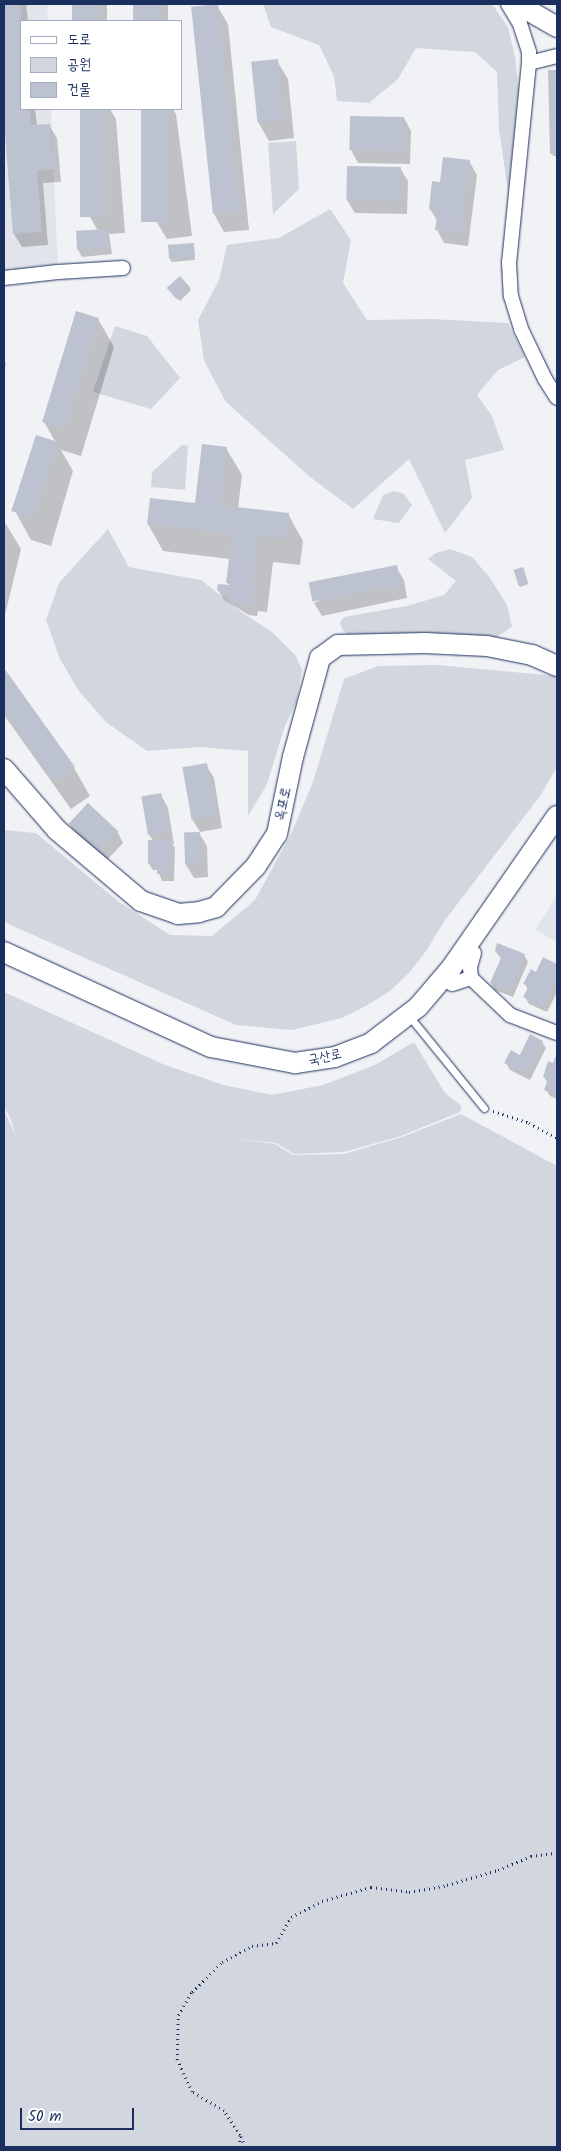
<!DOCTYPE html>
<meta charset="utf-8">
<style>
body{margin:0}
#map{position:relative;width:561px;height:2151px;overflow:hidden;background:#f1f2f5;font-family:Kalam,"Poor Story",sans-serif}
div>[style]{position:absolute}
.built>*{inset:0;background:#e1e4ea}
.green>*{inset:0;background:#d2d6df}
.shadow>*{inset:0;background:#0003;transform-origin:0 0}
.building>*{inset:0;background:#bcc2d0;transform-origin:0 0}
.path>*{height:2.5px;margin-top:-1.25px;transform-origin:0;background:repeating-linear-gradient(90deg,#1b2f5e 0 1px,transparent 0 5px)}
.roads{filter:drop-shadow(0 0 1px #1b2f5e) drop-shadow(0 0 1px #1b2f5e)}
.lane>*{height:7px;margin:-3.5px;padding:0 3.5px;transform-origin:3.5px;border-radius:3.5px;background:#fff}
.street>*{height:14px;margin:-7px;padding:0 7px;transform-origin:7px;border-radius:7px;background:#fff}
.secondary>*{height:20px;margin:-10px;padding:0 10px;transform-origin:10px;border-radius:10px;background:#fff}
span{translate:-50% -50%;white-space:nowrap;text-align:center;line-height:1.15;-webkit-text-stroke:4px #fff;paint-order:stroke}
.street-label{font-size:14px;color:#1b2f5e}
.frame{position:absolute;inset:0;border:5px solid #1b2f5e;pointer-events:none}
.legend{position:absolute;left:20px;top:20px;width:162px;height:90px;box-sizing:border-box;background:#fff;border:1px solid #a4acbf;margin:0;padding:6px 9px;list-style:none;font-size:15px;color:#1b2f5e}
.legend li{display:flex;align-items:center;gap:10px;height:25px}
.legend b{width:25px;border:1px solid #a4acbf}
.scale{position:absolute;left:20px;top:2108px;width:114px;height:22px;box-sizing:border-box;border:2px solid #1b2f5e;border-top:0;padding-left:6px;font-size:15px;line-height:18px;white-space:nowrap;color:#1b2f5e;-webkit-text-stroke:4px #fff;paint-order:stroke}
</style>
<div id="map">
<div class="built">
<i style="clip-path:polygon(4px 4px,47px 4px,48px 21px,21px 21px,21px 109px,51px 109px,58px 272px,4px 278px)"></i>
<i style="clip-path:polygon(557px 895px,557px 942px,535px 930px)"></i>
</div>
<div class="green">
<i style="clip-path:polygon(263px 4px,492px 4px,508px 27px,515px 57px,519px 91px,508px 192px,499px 129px,497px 72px,475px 52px,416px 48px,398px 79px,369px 103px,337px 101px,334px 76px,319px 45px,271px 27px)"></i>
<i style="clip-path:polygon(296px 141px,299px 189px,273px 214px,268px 143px)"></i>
<i style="clip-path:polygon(330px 209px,351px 240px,343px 283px,367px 320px,432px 319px,508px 323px,525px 357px,498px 370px,477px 395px,492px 416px,504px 450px,465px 460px,472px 498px,445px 533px,409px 459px,353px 509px,310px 477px,225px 401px,204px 360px,198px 320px,219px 280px,227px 245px,279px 238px)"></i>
<i style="clip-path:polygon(115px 326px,147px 336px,180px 378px,151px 409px,93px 392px)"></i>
<i style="clip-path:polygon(182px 445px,188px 446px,185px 490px,151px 487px,152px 472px)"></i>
<i style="clip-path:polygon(394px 491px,404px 494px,412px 505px,399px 523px,373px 519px,383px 495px)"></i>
<i style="clip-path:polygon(108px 529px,129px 567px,201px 580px,240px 611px,272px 632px,296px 656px,302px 670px,297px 701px,285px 726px,267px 784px,248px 816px,248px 751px,200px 747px,147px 751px,106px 722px,79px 691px,60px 659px,46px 620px,59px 583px)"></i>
<i style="clip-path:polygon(450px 549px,472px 557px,490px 578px,507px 605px,512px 627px,489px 642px,352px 639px,343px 630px,340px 623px,344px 617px,407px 606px,444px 595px,456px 581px,428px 559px,436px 553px)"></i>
<i style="clip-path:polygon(438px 665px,557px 676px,557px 767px,540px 796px,445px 920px,426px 951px,409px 973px,390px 991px,364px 1007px,342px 1018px,292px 1030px,236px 1025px,4px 922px,4px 830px,36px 833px,119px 902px,170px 935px,212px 936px,255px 900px,291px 834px,313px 782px,344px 679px,378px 666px)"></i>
<i style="clip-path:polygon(4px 992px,165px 1065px,224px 1085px,272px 1095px,323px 1085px,375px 1065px,414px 1042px,445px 1093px,462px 1106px,460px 1112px,401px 1136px,344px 1152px,294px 1154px,276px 1143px,232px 1138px,275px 1144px,293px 1155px,344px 1154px,402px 1137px,461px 1114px,557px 1166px,557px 2147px,4px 2147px,4px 1110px,16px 1136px,10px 1117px,4px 1108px)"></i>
</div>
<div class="shadow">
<i style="clip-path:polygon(4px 4px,26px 4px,28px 21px,21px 21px,21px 109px,35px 109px,37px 126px,49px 125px,57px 138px,61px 182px,43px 183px,48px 245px,22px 247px,14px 234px,4px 107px)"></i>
<i style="left:73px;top:4px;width:34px;height:17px"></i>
<i style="left:134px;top:4px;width:34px;height:17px"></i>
<i style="clip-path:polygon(217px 6px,228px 24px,249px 230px,224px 232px,214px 214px,192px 8px)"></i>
<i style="clip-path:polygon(277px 61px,288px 79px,294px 138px,269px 141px,258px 122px)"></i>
<i style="clip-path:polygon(550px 71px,557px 71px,557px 156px,553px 156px,552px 153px)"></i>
<i style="clip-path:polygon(81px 109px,110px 109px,116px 119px,125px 233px,109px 234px,112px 254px,82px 257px,78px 250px,98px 231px,90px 217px)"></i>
<i style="clip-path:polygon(142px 109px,173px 109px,176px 114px,192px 236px,167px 239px,156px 221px)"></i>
<i style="clip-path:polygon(404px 118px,411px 131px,410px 164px,358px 163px,351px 150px)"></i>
<i style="clip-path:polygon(469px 161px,477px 175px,468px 246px,444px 243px,437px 230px,438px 222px,430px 209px,441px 183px)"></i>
<i style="clip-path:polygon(400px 168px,408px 181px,407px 214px,355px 213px,347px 200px)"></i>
<i style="clip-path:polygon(193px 244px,195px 260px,172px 262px,170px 259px)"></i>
<i style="clip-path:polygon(189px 287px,191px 290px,180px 301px,169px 289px)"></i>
<i style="clip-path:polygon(98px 319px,114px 347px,81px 456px,61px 450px,73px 471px,51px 546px,31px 540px,15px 511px,56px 443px,44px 422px)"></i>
<i style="clip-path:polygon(4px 360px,6px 364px,4px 373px)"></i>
<i style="clip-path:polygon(226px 448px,242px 475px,238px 508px,288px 514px,303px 541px,300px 565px,273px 562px,267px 612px,258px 611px,257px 616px,249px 615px,224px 600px,218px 590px,230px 586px,227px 582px,230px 559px,163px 551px,148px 524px,196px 504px)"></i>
<i style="clip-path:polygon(4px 521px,21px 549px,4px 619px)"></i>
<i style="clip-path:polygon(396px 567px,404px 580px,407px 598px,322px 616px,314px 603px)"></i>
<i style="clip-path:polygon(523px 568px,528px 584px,520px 587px,518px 584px)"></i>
<i style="clip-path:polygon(4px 670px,74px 768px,90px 796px,71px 809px,4px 715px)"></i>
<i style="clip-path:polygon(206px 765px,214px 778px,222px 828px,200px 832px,192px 819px,184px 769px)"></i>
<i style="clip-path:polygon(161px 795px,168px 808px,174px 844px,172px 844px,175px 848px,174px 881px,162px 881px,158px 870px,153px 870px,149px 864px,153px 841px,149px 834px)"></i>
<i style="clip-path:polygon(70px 825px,118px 833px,123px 843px,105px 862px,76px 834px)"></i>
<i style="clip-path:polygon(199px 833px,207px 846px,208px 877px,194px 878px,186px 865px)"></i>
<i style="clip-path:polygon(496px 951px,524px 955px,528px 962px,513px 997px,495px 990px,491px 983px,501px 959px)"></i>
<i style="clip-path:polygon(544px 959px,557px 966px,557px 992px,547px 1012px,529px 1004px,525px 997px,528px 990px,525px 984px,536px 973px)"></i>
<i style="clip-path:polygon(542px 1042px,546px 1048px,530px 1080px,510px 1070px,506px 1063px)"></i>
<i style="clip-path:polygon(557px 1056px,557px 1099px,550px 1096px,546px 1090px,548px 1084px,544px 1077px,554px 1065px)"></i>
</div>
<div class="building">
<i style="clip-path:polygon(4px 4px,21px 4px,21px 109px,30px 109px,31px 125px,50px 124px,54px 169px,37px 171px,42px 232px,13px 234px,4px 122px)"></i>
<i style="left:72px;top:4px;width:27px;height:17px"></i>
<i style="left:133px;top:4px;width:27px;height:17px"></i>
<i style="left:218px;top:4px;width:208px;height:27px;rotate:84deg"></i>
<i style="left:278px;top:59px;width:61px;height:27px;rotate:84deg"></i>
<i style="clip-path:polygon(548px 70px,557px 70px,557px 153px,550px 154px)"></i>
<i style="left:80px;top:109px;width:27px;height:108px"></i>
<i style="left:141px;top:109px;width:27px;height:113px"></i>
<i style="left:350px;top:116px;width:54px;height:34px;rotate:1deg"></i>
<i style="clip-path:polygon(443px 157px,470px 160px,461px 234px,435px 230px,438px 210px,429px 209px,432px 181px,440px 182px)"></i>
<i style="left:347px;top:166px;width:54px;height:34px;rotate:1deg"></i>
<i style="left:108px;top:229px;width:19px;height:32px;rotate:87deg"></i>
<i style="left:194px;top:243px;width:14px;height:26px;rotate:86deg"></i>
<i style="left:180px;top:276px;width:15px;height:18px;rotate:48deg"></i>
<i style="left:76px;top:311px;width:24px;height:116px;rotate:17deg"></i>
<i style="left:36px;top:435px;width:23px;height:80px;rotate:18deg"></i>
<i style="clip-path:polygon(202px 444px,227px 447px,220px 505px,289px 513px,285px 539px,258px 535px,252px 586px,226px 583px,232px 534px,147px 524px,150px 498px,195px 503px)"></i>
<i style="left:397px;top:565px;width:20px;height:90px;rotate:79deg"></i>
<i style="left:523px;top:567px;width:16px;height:10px;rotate:72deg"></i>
<i style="clip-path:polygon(218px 584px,254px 587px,252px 606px,242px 605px,217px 590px)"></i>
<i style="clip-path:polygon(4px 668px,75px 767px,54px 782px,4px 711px)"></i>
<i style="left:207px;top:763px;width:53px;height:25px;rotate:80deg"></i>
<i style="left:161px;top:793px;width:39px;height:20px;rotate:80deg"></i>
<i style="left:88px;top:803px;width:42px;height:28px;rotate:43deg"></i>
<i style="left:200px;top:832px;width:32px;height:16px;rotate:88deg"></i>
<i style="clip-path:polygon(148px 840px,172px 840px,171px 875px,157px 874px,157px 864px,148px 864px)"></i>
<i style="clip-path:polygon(497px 943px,525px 954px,509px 992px,490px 983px,501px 958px,495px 951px)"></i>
<i style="clip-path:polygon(543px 957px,557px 964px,557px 978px,543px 1007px,523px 997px,529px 986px,523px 984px,531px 969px,536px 972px)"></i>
<i style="clip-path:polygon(530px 1034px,543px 1041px,527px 1074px,504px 1063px,511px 1050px,520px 1055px)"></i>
<i style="clip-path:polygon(557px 1053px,557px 1095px,544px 1090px,548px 1079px,543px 1077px,548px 1061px,553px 1063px)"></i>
</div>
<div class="path">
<i style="left:493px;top:1111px;width:38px;rotate:18deg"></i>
<i style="left:529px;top:1123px;width:32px;rotate:28deg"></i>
<i style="left:239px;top:2147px;width:11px;rotate:-85deg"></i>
<i style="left:245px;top:2147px;width:13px;rotate:-113deg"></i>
<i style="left:240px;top:2135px;width:29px;rotate:-124deg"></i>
<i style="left:224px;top:2111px;width:37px;rotate:-149deg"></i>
<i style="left:192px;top:2092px;width:35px;rotate:-115deg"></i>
<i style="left:177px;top:2060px;width:45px;rotate:-88.7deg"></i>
<i style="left:178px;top:2015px;width:27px;rotate:-59deg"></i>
<i style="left:192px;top:1992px;width:42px;rotate:-45deg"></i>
<i style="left:222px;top:1962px;width:34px;rotate:-28deg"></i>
<i style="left:252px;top:1946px;width:24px;rotate:-7deg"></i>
<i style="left:276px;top:1943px;width:30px;rotate:-60deg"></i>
<i style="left:291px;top:1917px;width:35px;rotate:-27deg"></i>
<i style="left:322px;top:1901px;width:51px;rotate:-15.9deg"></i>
<i style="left:371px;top:1887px;width:38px;rotate:7deg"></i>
<i style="left:409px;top:1892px;width:39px;rotate:-10deg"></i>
<i style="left:447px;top:1885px;width:53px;rotate:-16.4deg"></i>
<i style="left:498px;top:1870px;width:36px;rotate:-23deg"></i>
<i style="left:531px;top:1856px;width:26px;rotate:-7deg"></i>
</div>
<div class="roads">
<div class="lane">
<i style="left:414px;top:1022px;width:111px;rotate:50.9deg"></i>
</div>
<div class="street">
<i style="left:508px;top:4px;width:23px;rotate:59deg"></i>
<i style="left:520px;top:24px;width:29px;rotate:72deg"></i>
<i style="left:529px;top:52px;width:11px;rotate:90deg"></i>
<i style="left:529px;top:63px;width:200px;rotate:95.7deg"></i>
<i style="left:509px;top:262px;width:34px;rotate:87deg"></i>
<i style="left:511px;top:296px;width:34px;rotate:73deg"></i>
<i style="left:521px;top:329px;width:55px;rotate:64.4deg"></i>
<i style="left:545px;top:379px;width:22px;rotate:58deg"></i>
<i style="left:529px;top:63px;width:29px;rotate:-14deg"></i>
<i style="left:4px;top:278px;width:54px;rotate:-6.3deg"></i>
<i style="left:58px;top:272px;width:65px;rotate:-3.5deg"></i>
<i style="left:474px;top:953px;width:15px;rotate:106deg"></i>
<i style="left:470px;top:967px;width:11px;rotate:85deg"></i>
<i style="left:471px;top:978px;width:54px;rotate:43.5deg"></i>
<i style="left:510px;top:1015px;width:50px;rotate:21deg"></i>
<i style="left:452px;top:984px;width:20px;rotate:-18deg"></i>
</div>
<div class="secondary">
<i style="left:517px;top:4px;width:46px;rotate:29.9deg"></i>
<i style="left:4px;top:769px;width:81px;rotate:49deg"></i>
<i style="left:57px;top:830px;width:110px;rotate:40.2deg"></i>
<i style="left:141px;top:901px;width:39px;rotate:19deg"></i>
<i style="left:178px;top:914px;width:21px;rotate:-5deg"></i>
<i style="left:199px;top:912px;width:18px;rotate:-16deg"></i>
<i style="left:216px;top:907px;width:57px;rotate:-45.7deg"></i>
<i style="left:256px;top:866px;width:38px;rotate:-57deg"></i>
<i style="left:277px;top:834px;width:79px;rotate:-78.3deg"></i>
<i style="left:293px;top:757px;width:103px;rotate:-74.7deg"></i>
<i style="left:320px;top:658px;width:22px;rotate:-36deg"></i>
<i style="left:338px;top:645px;width:87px;rotate:-1.3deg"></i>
<i style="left:425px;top:643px;width:62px;rotate:2.8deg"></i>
<i style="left:487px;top:646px;width:46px;rotate:11.3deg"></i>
<i style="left:532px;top:655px;width:27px;rotate:24deg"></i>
<i style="left:4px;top:952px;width:228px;rotate:24.7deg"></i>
<i style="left:211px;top:1047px;width:86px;rotate:10.8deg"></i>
<i style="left:295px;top:1063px;width:40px;rotate:-8.5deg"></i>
<i style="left:335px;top:1057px;width:39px;rotate:-21deg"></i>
<i style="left:371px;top:1043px;width:59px;rotate:-37.5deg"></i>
<i style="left:418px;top:1007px;width:52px;rotate:-49.6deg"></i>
<i style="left:452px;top:967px;width:184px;rotate:-55.2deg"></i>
</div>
</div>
<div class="street-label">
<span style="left:283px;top:804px;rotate:-78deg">옥포로</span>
<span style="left:325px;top:1057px;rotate:-12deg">국산로</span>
</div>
<div class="frame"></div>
<ul class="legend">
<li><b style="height:6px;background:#fff"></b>도로</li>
<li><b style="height:14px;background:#d2d6df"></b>공원</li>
<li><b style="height:14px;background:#bcc2d0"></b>건물</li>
</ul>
<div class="scale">50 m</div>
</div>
